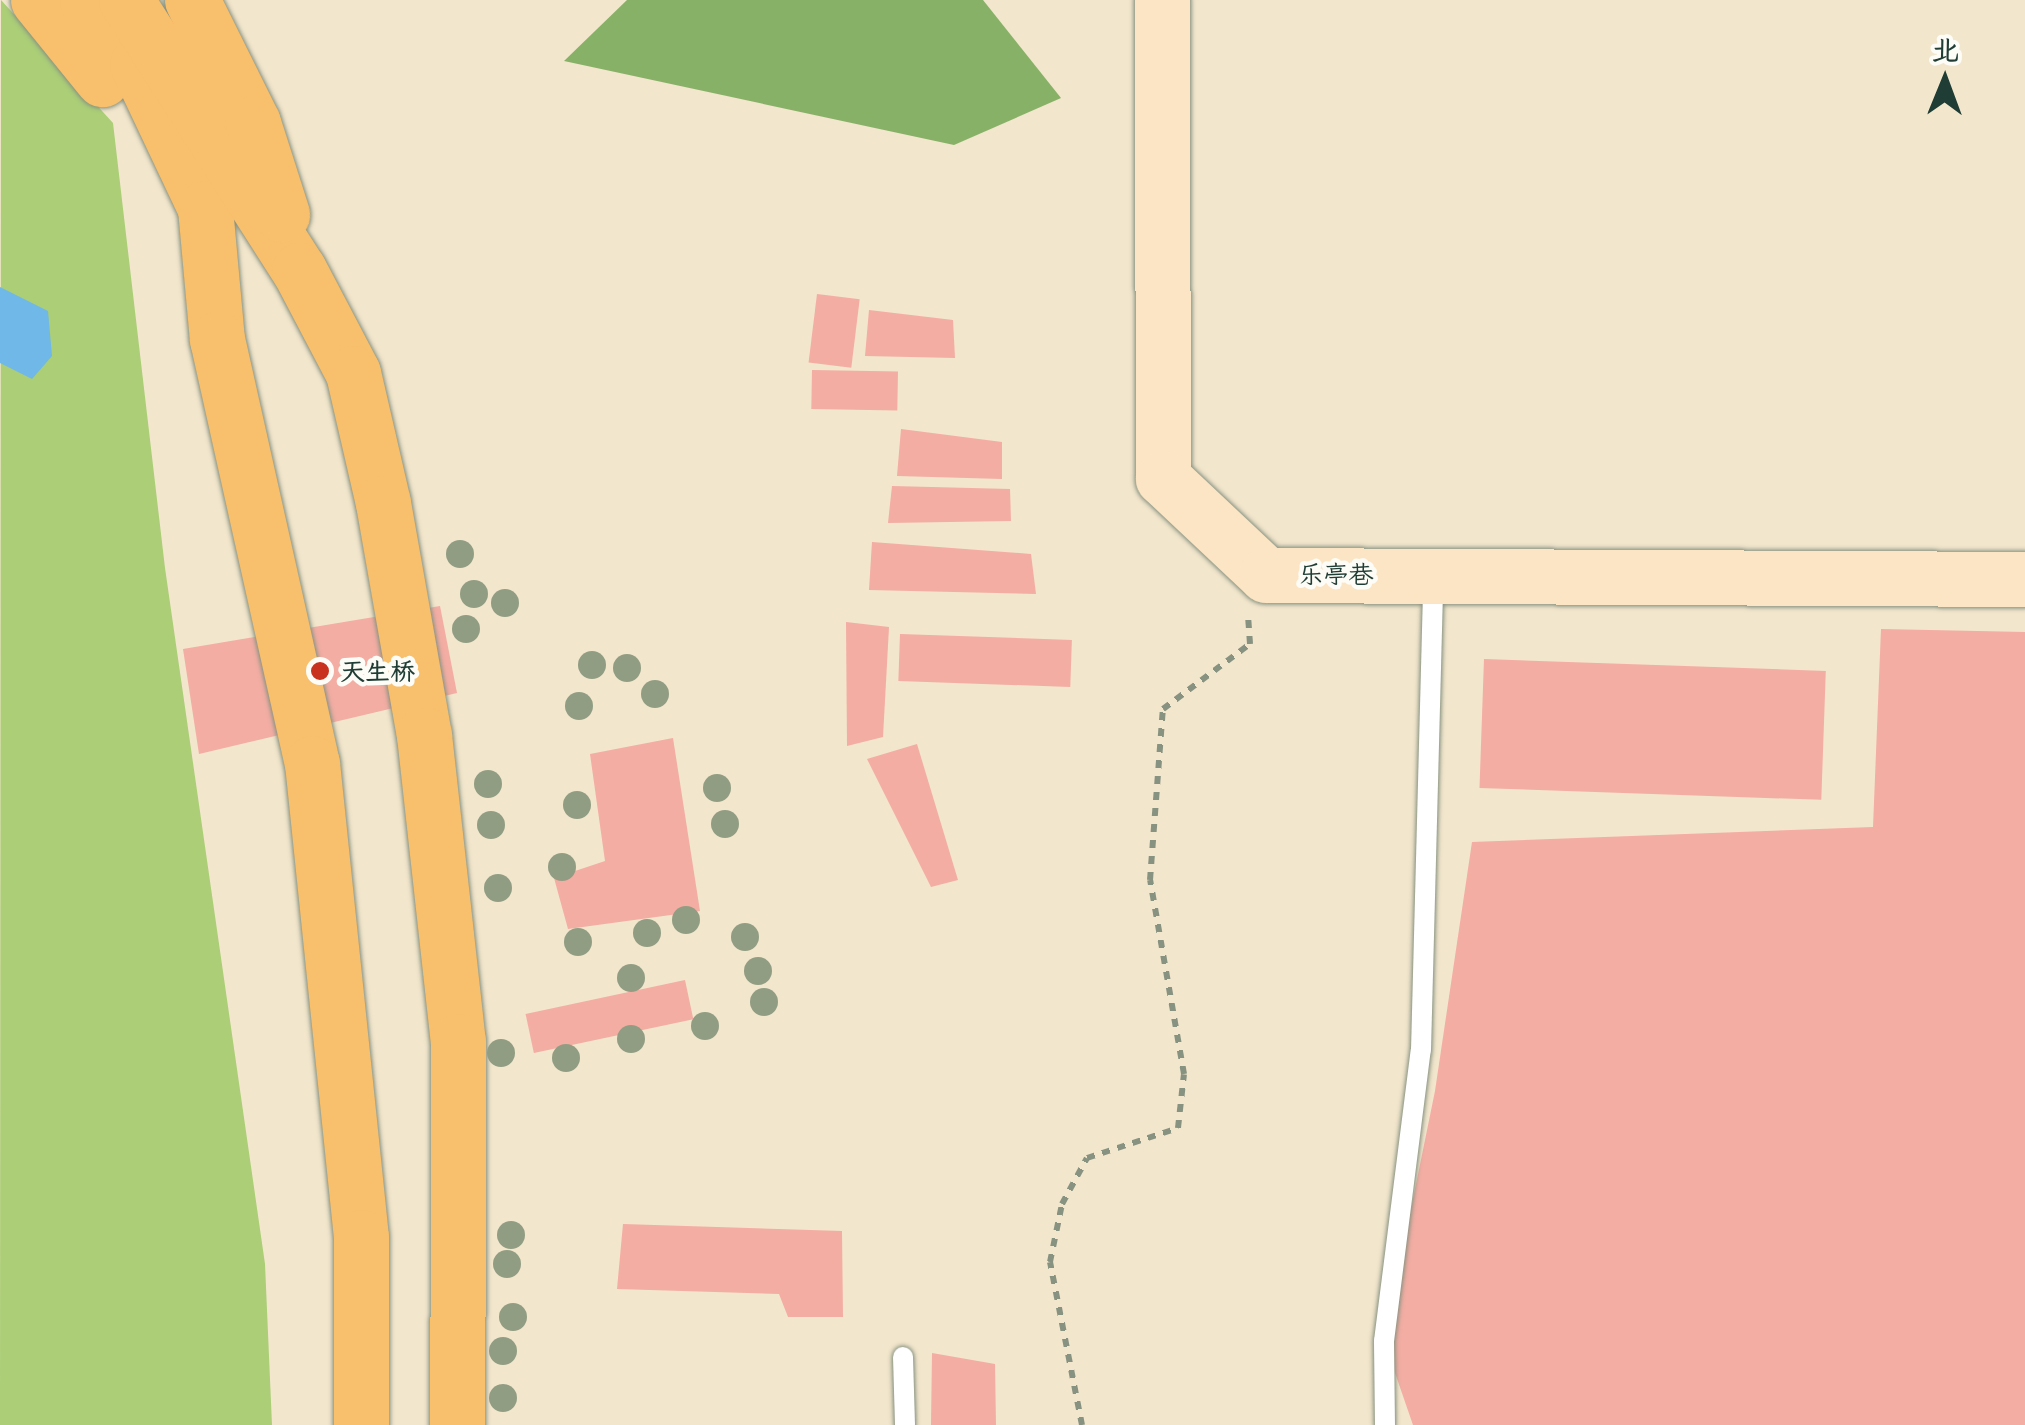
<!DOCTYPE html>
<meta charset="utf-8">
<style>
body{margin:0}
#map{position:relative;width:2025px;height:1425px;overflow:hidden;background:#f2e6cc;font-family:Delius,"LXGW WenKai TC",sans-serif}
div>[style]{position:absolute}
.green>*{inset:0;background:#abce77}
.forest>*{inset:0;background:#88b168}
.water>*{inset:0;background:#6fb8e7}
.building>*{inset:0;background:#f3ada3;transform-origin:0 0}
.path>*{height:6px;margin-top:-3px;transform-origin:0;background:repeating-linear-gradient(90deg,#889280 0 8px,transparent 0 16px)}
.roads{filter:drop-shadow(0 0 2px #889280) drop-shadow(0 0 2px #889280)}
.lane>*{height:20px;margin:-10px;padding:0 10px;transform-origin:10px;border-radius:10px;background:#fff}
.secondary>*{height:55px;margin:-27.5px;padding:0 27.5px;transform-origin:27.5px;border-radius:27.5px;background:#fce5c4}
.highway>*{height:55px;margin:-27.5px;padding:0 27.5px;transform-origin:27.5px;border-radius:27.5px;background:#f8bf6c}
.trees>*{width:28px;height:28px;margin:-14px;border-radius:50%;background:#919d82}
.dots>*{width:28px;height:28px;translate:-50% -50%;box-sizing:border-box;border:5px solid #fdfcf7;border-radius:50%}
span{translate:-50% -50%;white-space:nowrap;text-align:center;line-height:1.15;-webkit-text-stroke:9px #fdfcf7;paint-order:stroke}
.street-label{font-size:25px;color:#1f3d34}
.poi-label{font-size:25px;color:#1f3d34;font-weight:700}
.left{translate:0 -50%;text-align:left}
.north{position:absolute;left:1895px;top:30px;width:100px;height:100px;-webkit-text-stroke:8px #fdfcf7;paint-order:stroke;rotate:1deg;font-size:28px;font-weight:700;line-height:40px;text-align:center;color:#1f3d34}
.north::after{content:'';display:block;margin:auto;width:35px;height:45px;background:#1f3d34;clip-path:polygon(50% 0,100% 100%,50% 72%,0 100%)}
</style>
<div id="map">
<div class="green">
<i style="clip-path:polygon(1px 0,113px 123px,165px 568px,265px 1264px,272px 1425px,0 1425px)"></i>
</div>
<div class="forest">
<i style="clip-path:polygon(627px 0,983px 0,1061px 98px,954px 145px,564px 61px)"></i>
</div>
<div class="water">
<i style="clip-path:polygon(0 287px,48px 311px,52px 356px,32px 379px,0 363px)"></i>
</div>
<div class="building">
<i style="left:817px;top:294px;width:43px;height:69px;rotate:7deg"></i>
<i style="clip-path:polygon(869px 310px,953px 320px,955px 358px,865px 356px)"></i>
<i style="left:812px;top:370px;width:86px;height:39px;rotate:1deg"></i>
<i style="clip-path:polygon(901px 429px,1002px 442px,1002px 479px,897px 476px)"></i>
<i style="clip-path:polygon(892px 486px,1010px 489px,1011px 521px,888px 523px)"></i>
<i style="clip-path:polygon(872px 542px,1031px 554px,1036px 594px,869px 590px)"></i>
<i style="clip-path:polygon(440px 606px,457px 693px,199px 754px,183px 649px)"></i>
<i style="clip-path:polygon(846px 622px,889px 627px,883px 737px,847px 746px)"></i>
<i style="clip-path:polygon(1881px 629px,2025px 632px,2025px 1425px,1413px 1425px,1384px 1341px,1435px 1091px,1472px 842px,1873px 827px)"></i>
<i style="left:900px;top:634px;width:172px;height:47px;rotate:2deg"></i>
<i style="left:1484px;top:659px;width:342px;height:129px;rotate:2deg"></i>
<i style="clip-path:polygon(673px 738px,700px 911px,568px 929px,554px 878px,605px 861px,590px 754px)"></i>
<i style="clip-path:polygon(917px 744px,958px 880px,931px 887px,867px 759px)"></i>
<i style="left:685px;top:980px;width:40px;height:163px;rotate:78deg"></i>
<i style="clip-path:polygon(623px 1224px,842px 1231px,843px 1317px,788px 1317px,779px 1294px,617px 1289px)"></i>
<i style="clip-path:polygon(932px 1353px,995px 1364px,996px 1425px,931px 1425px)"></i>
</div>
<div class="path">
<i style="left:1082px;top:1425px;width:166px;rotate:-101.1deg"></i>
<i style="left:1050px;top:1262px;width:59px;rotate:-78.3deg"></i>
<i style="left:1062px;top:1204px;width:52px;rotate:-61.5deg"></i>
<i style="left:1087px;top:1158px;width:96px;rotate:-18.2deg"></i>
<i style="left:1178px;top:1128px;width:54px;rotate:-83.7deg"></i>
<i style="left:1184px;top:1074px;width:197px;rotate:-99.9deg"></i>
<i style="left:1150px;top:880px;width:171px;rotate:-85.7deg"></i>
<i style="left:1163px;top:709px;width:109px;rotate:-36.8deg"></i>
<i style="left:1250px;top:644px;width:28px;rotate:-94deg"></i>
</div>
<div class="roads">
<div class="lane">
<i style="left:903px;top:1357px;width:68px;rotate:88.3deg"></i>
<i style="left:1385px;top:1425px;width:84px;rotate:-90.7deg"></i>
<i style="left:1384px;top:1341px;width:293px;rotate:-82.8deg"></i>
<i style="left:1421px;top:1050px;width:470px;rotate:-88.5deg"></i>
</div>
<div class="secondary">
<i style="left:1162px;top:0;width:478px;rotate:89.9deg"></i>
<i style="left:1163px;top:478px;width:141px;rotate:43.3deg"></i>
<i style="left:1266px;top:575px;width:759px;rotate:0.3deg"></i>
</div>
<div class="highway">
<i style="left:38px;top:0;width:102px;rotate:51deg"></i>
<i style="left:87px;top:0;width:81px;rotate:52deg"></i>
<i style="left:137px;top:64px;width:159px;rotate:64.7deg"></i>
<i style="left:205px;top:208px;width:132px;rotate:84.8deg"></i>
<i style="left:217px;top:339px;width:435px;rotate:77.4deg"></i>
<i style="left:312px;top:763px;width:477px;rotate:84.1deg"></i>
<i style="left:361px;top:1237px;width:188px;rotate:90deg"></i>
<i style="left:126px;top:0;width:321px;rotate:57.4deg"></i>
<i style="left:299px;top:270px;width:116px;rotate:62.3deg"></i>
<i style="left:353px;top:373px;width:133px;rotate:77deg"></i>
<i style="left:383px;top:503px;width:236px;rotate:80deg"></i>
<i style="left:424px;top:735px;width:308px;rotate:83.7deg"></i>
<i style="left:458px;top:1041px;width:384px;rotate:90.1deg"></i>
<i style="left:192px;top:0;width:137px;rotate:63.6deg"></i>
<i style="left:253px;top:123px;width:96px;rotate:72.3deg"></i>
</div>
</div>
<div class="trees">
<i style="left:460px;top:554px"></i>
<i style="left:474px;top:594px"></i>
<i style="left:505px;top:603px"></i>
<i style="left:466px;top:629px"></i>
<i style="left:592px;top:665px"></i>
<i style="left:627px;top:668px"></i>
<i style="left:655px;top:694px"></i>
<i style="left:579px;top:706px"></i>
<i style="left:488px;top:784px"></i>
<i style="left:717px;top:788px"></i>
<i style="left:577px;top:805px"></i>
<i style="left:725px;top:824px"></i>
<i style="left:491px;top:825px"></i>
<i style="left:562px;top:867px"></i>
<i style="left:498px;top:888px"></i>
<i style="left:686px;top:920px"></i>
<i style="left:647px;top:933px"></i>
<i style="left:745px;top:937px"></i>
<i style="left:578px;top:942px"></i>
<i style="left:758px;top:971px"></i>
<i style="left:631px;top:978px"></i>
<i style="left:764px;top:1002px"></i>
<i style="left:705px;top:1026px"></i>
<i style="left:631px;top:1039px"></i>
<i style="left:501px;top:1053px"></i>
<i style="left:566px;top:1058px"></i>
<i style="left:511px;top:1235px"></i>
<i style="left:507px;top:1264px"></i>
<i style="left:513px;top:1317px"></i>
<i style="left:503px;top:1351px"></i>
<i style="left:503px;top:1398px"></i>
</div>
<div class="dots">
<i style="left:320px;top:671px;background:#c8321e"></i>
</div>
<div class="street-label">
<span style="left:1336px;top:574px">乐亭巷</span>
</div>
<div class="poi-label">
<span class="left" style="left:340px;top:671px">天生桥</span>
</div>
<div class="north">北</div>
</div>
